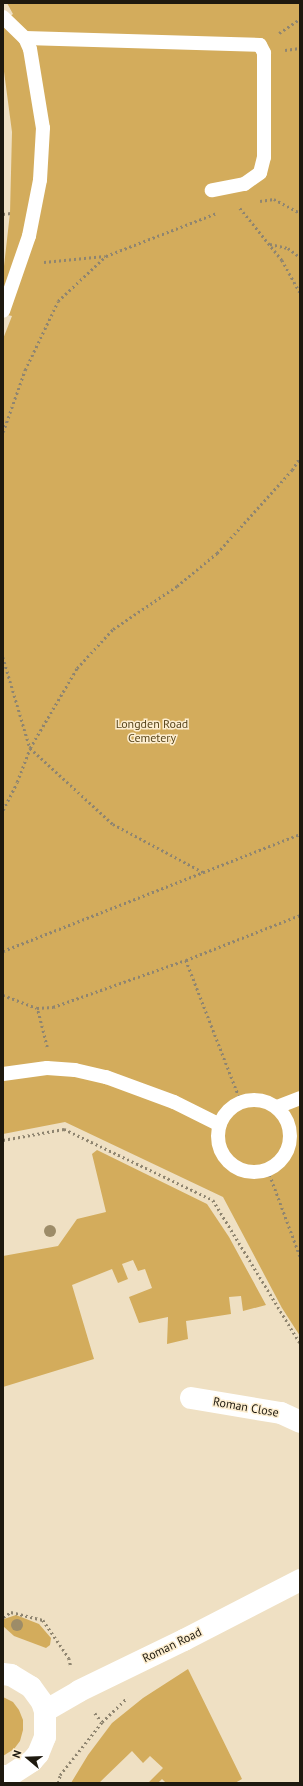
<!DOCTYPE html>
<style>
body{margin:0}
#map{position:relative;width:303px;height:1786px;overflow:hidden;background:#efe0c3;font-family:"PT Sans",sans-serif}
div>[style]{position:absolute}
.green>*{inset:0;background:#d3ac5c}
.path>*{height:2.5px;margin-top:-1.25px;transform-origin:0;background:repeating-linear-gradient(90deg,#8f8570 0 2px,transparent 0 5px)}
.lane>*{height:14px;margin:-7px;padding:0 7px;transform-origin:7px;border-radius:7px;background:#fff}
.lane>.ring{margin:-7px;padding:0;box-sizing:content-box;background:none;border:14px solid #fff;border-radius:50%}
.street>*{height:22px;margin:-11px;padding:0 11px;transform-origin:11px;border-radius:11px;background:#fff}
.secondary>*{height:22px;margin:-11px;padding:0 11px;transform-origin:11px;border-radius:11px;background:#fff}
.trees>*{width:12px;height:12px;margin:-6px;border-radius:50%;background:#9d8c68}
span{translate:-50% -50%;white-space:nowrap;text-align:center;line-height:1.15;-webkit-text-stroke:3px #fdeed0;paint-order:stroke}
.park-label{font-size:12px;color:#5a471d}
.street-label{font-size:12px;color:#1e190f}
.frame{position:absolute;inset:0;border:4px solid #1e190f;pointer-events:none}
.north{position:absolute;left:8px;top:1738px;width:40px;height:40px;-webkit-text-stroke:3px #fdeed0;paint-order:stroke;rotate:289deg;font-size:11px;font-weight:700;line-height:16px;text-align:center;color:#1e190f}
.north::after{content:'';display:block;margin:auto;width:14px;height:18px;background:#1e190f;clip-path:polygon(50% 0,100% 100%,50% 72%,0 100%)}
</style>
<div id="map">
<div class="green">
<i style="clip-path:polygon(7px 3px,300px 3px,300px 1336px,282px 1308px,223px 1197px,65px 1122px,3px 1134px,3px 339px,12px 316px,3px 314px,3px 275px,10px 213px,12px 132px,3px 64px,3px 22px,13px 14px)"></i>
<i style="clip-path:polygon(97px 1150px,207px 1204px,229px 1237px,266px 1305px,243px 1311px,241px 1296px,229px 1297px,231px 1314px,186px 1321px,188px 1339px,167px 1344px,168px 1317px,139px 1323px,129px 1297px,152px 1288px,145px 1269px,138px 1271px,133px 1260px,122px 1264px,128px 1279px,118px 1283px,112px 1269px,72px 1285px,94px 1359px,3px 1387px,3px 1256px,58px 1246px,77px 1219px,106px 1212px,92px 1154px)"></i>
<i style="clip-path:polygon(16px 1615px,39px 1624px,51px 1638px,50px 1645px,46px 1648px,14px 1636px,3px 1626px,4px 1619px)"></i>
<i style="clip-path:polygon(188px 1669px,242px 1779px,235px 1783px,166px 1783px,162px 1779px,158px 1783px,148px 1783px,163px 1768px,150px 1756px,143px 1763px,132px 1751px,99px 1783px,71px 1783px,88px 1755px,112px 1723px,143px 1698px)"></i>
<i style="clip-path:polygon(3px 1697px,13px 1702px,19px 1710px,23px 1720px,23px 1730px,20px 1741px,14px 1749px,3px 1756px)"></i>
</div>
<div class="path">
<i style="left:279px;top:33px;width:25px;rotate:-34deg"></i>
<i style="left:285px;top:50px;width:15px;rotate:-8deg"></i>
<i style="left:260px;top:201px;width:14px;rotate:-8deg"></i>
<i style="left:274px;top:199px;width:30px;rotate:28deg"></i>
<i style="left:240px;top:208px;width:67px;rotate:51.1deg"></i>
<i style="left:282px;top:260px;width:37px;rotate:61deg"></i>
<i style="left:3px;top:214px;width:8px;rotate:-7deg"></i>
<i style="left:270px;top:244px;width:18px;rotate:13deg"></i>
<i style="left:288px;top:248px;width:15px;rotate:37deg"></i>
<i style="left:44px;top:262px;width:61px;rotate:-5.6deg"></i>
<i style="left:3px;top:432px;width:66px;rotate:-70.5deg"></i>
<i style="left:25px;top:370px;width:76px;rotate:-64.4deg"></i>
<i style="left:58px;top:301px;width:66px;rotate:-43.2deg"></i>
<i style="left:106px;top:256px;width:119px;rotate:-21.2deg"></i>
<i style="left:3px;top:657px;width:95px;rotate:73.5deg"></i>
<i style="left:30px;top:748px;width:113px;rotate:42.5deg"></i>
<i style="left:113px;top:824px;width:102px;rotate:28.1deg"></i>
<i style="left:3px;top:810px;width:31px;rotate:-63deg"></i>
<i style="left:17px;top:782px;width:36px;rotate:-69deg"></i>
<i style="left:30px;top:748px;width:93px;rotate:-59.6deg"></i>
<i style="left:77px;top:668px;width:53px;rotate:-47.3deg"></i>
<i style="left:113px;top:629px;width:77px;rotate:-33.9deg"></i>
<i style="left:177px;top:586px;width:52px;rotate:-39.5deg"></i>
<i style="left:217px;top:553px;width:112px;rotate:-47.9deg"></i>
<i style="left:292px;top:470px;width:15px;rotate:-58deg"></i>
<i style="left:3px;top:951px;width:319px;rotate:-21.5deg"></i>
<i style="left:186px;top:960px;width:123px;rotate:-21.5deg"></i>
<i style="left:3px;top:995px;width:36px;rotate:21deg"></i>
<i style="left:47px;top:1047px;width:40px;rotate:-104.4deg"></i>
<i style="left:37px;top:1008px;width:16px;rotate:-4deg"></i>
<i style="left:53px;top:1007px;width:141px;rotate:-19.5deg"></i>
<i style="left:186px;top:960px;width:152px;rotate:68.8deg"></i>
<i style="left:3px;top:1140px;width:62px;rotate:-10.2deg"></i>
<i style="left:64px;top:1129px;width:165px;rotate:25.5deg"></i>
<i style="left:213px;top:1200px;width:167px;rotate:58.7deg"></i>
<i style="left:268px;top:1170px;width:92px;rotate:69.6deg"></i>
<i style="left:3px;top:1617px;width:9px;rotate:-32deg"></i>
<i style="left:11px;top:1612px;width:33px;rotate:14deg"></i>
<i style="left:43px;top:1620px;width:46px;rotate:55.6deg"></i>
<i style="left:69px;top:1658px;width:9px;rotate:77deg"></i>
<i style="left:95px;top:1713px;width:11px;rotate:52deg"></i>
<i style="left:58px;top:1783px;width:8px;rotate:-76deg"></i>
<i style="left:60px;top:1775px;width:68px;rotate:-51.6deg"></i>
<i style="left:102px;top:1722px;width:35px;rotate:-44deg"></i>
</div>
<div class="lane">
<i style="left:3px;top:17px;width:30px;rotate:44deg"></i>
<i style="left:25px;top:38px;width:12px;rotate:66deg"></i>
<i style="left:30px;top:49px;width:80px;rotate:80.7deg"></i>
<i style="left:43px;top:128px;width:52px;rotate:93.3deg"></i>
<i style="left:40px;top:180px;width:57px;rotate:101.1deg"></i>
<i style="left:29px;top:236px;width:79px;rotate:109.1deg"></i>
<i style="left:25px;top:38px;width:235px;rotate:1.7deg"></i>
<i style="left:260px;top:45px;width:9px;rotate:63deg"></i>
<i style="left:264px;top:53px;width:104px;rotate:90deg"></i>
<i style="left:264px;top:157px;width:16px;rotate:104deg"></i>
<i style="left:260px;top:173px;width:19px;rotate:145deg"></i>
<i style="left:244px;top:184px;width:33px;rotate:169deg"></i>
<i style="left:3px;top:1074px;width:44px;rotate:-7.8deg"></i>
<i style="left:47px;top:1068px;width:28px;rotate:4deg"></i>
<i style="left:75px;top:1070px;width:32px;rotate:13deg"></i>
<i style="left:106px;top:1077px;width:72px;rotate:20.2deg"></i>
<i style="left:174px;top:1102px;width:51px;rotate:26.6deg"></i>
<i class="ring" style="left:218px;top:1100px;width:58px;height:58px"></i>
<i style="left:277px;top:1107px;width:25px;rotate:-21deg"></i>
</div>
<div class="street">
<i style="left:191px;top:1398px;width:91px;rotate:9.5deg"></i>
<i style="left:281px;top:1413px;width:21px;rotate:25deg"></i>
</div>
<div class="secondary">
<i style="left:3px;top:1674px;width:8px;rotate:7deg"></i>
<i style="left:11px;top:1675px;width:23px;rotate:31deg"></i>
<i style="left:31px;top:1687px;width:19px;rotate:54deg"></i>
<i style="left:42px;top:1702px;width:9px;rotate:72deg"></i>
<i style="left:45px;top:1711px;width:26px;rotate:90deg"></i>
<i style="left:45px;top:1737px;width:18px;rotate:112deg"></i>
<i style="left:38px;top:1754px;width:9px;rotate:131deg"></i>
<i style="left:32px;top:1761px;width:27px;rotate:147deg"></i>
<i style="left:9px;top:1776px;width:6px;rotate:180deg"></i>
<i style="left:45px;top:1711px;width:39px;rotate:-30deg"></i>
<i style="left:79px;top:1691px;width:117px;rotate:-25.9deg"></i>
<i style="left:184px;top:1640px;width:131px;rotate:-27.3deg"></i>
</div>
<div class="trees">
<i style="left:50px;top:1231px"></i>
<i style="left:17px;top:1625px"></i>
</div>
<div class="park-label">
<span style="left:152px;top:731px">Longden Road<br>Cemetery</span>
</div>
<div class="street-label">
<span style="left:246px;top:1407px;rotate:10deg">Roman Close</span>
<span style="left:172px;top:1645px;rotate:-26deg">Roman Road</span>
</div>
<div class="frame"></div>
<div class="north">N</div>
</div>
